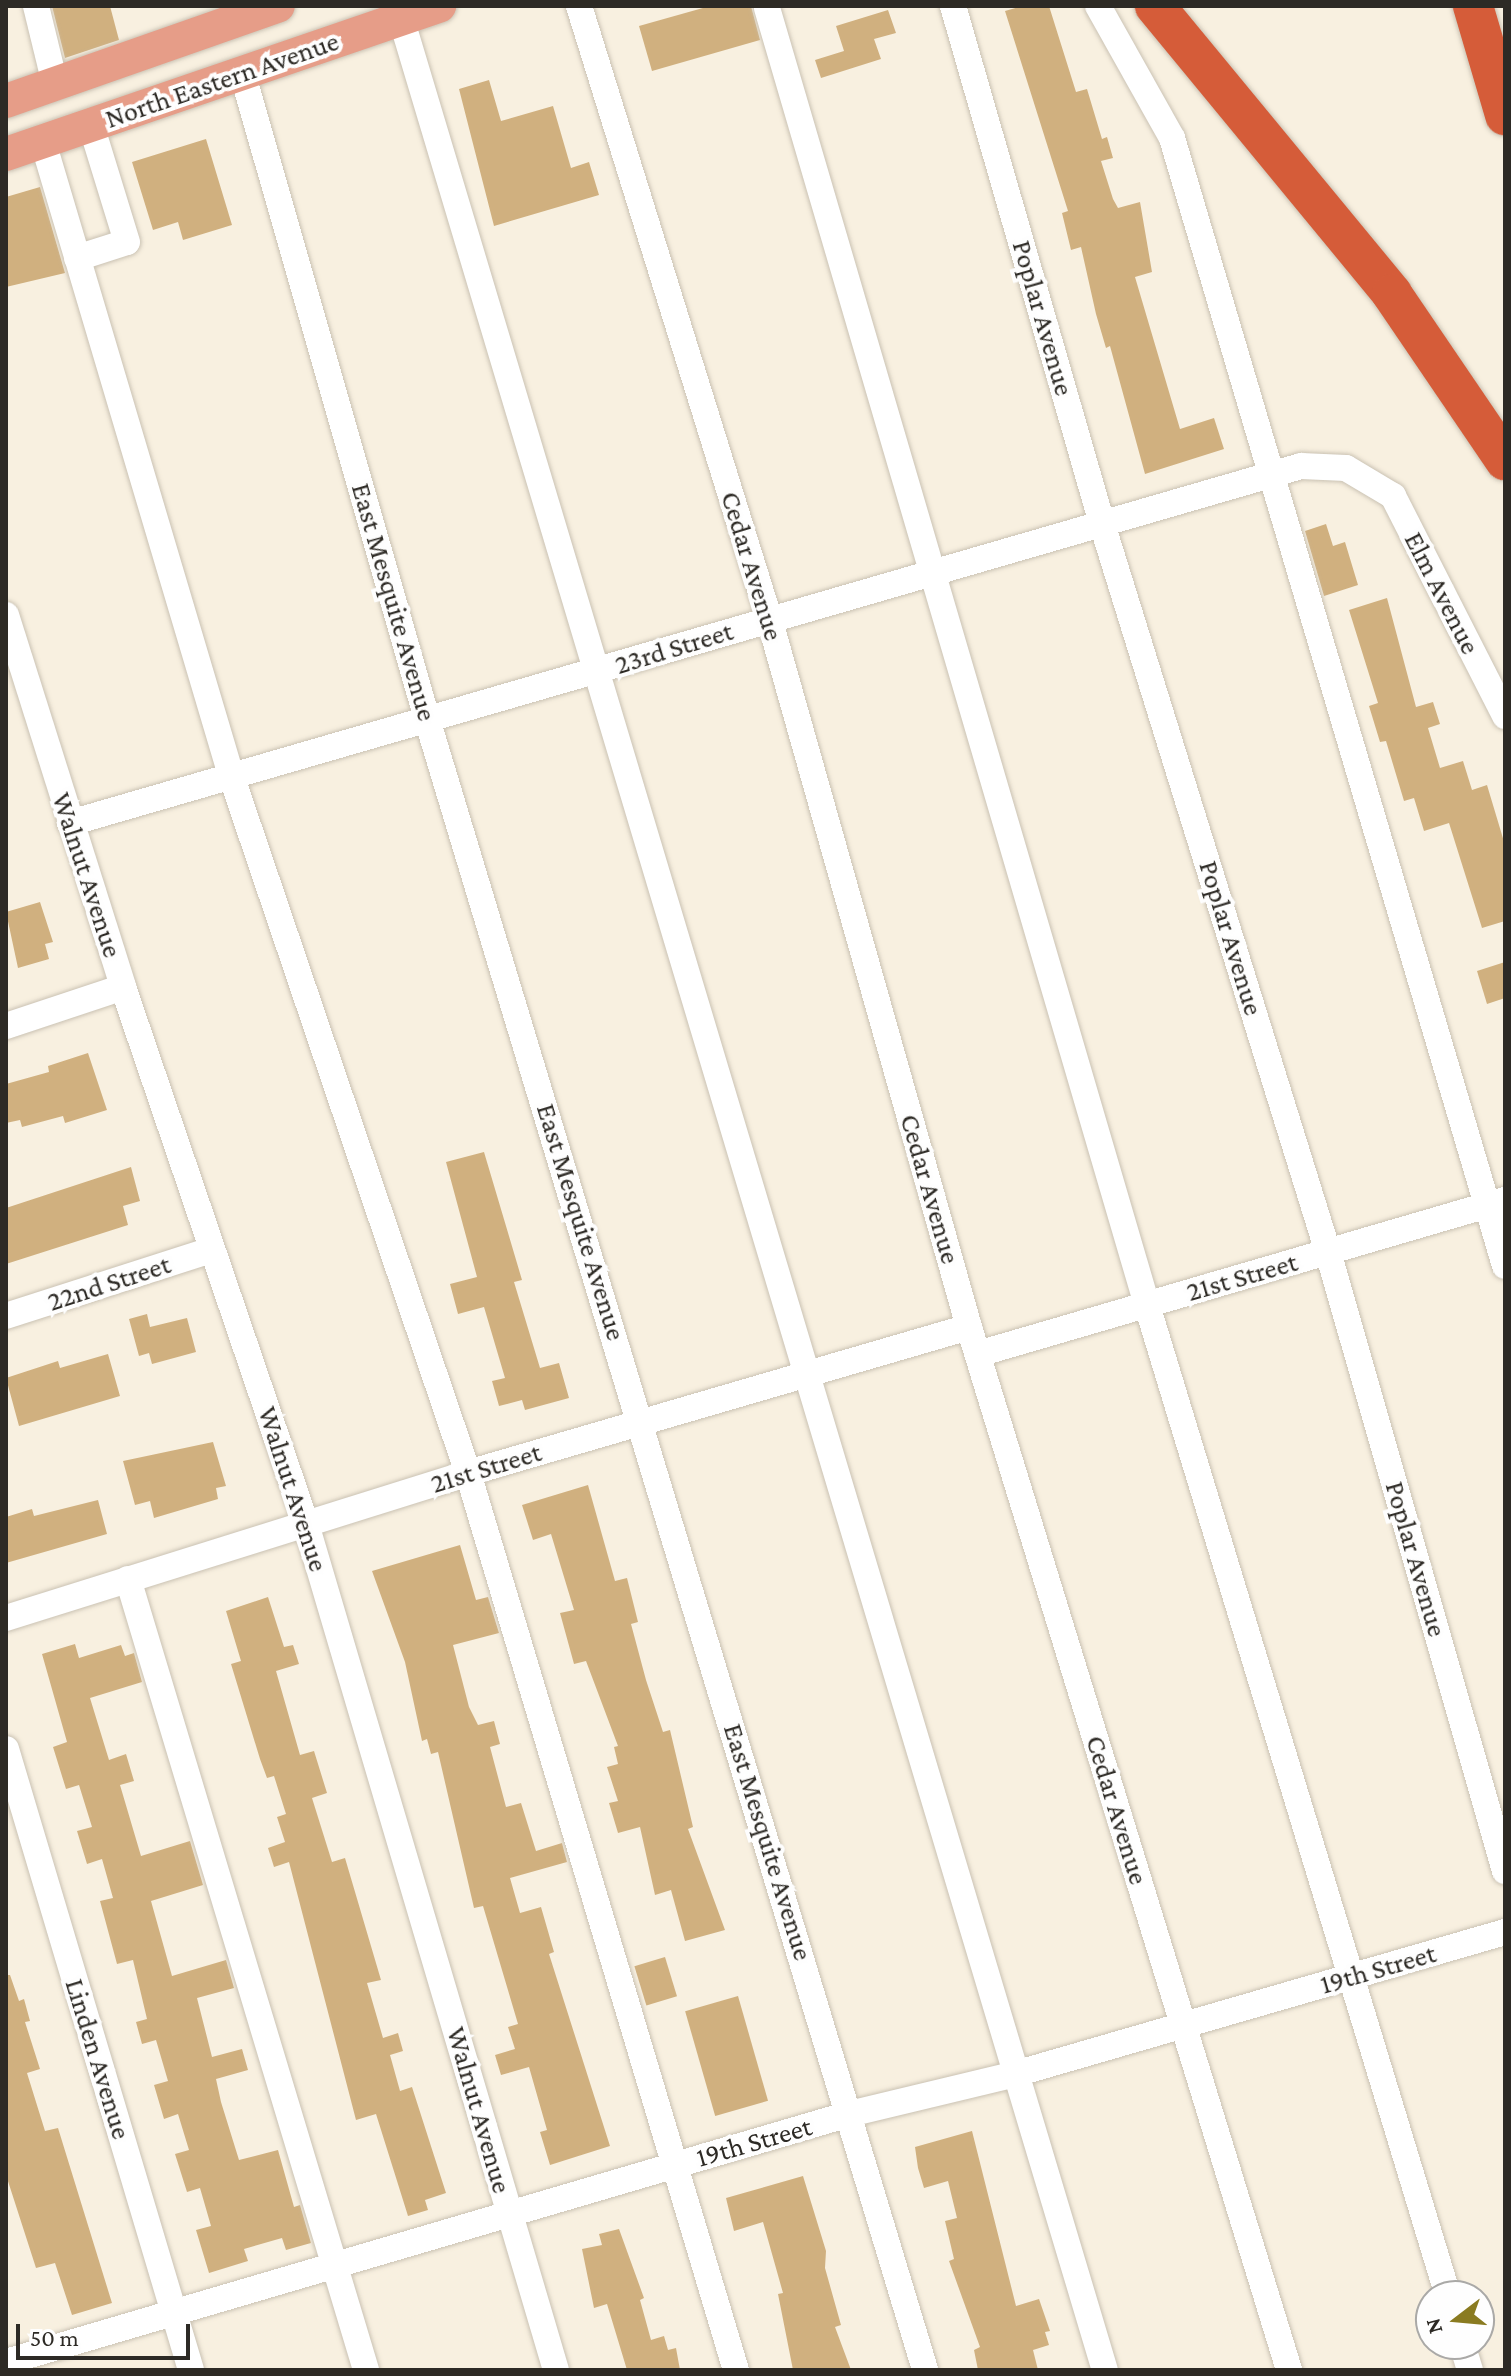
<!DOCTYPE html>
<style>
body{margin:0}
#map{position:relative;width:1511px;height:2376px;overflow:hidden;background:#f8f0e0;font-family:"Crimson Pro",serif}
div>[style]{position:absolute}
.building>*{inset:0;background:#d0b07f;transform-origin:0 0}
.roads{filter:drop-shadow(0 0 2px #cac2b3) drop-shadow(0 0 2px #cac2b3)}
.minor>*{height:26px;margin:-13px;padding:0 13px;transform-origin:13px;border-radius:13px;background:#fff}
.major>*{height:34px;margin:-17px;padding:0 17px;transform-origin:17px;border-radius:17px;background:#e69d88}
.highway>*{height:40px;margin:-20px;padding:0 20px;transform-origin:20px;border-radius:20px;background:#d55c39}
span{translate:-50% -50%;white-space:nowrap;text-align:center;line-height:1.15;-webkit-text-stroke:8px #fefefe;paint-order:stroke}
.street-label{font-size:28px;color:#2d2a25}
.frame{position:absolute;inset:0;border:8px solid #2d2a25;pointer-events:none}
.north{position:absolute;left:1415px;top:2280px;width:80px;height:80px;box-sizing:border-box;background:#fefefe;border:2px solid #aaa9a7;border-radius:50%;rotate:254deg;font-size:22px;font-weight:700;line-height:32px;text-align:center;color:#2d2a25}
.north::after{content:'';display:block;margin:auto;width:28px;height:36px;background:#8a7b21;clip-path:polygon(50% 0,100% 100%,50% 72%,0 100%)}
.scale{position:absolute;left:16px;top:2324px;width:174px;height:36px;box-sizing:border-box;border:4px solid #2d2a25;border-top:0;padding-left:10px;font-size:24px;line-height:28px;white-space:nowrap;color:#2d2a25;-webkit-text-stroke:6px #fefefe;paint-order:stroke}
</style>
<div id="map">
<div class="building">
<i style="clip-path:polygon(52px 6px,110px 6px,119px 40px,65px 58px)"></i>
<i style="clip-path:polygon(710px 6px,751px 6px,760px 40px,652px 71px,639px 26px)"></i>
<i style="clip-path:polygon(1022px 6px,1049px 6px,1076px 92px,1087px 89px,1102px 139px,1107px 137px,1113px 158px,1101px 161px,1113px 199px,1118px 208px,1140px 202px,1152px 272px,1135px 277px,1180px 429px,1214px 418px,1224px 449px,1145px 474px,1110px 346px,1106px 348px,1096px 314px,1081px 247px,1071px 250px,1062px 213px,1068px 211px,1005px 11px)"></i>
<i style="clip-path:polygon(888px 10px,896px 33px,874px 39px,881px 59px,821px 78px,815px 60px,844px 51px,836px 26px)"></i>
<i style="clip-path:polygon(489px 80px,501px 121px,553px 106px,571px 168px,589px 162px,599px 195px,494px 226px,459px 89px)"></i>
<i style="clip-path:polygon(206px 139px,232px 225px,183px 240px,178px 222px,153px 230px,132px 162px)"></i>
<i style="clip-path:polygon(40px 187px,65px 273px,6px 287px,6px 197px)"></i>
<i style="clip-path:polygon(1326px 524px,1333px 546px,1345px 542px,1358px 585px,1324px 596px,1305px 531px)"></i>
<i style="clip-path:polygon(1387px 598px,1416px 707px,1433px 702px,1440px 724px,1428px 728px,1440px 768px,1463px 761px,1472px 790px,1487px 785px,1505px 845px,1505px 921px,1482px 928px,1449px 823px,1424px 831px,1414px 798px,1404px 801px,1386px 741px,1380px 742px,1369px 706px,1378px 703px,1349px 610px)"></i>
<i style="clip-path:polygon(40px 902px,53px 942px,45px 944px,49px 959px,18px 968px,6px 912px)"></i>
<i style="clip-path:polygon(1505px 962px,1505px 998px,1487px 1004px,1477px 971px)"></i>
<i style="clip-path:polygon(88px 1053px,107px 1110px,65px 1123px,63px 1116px,22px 1127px,20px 1120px,6px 1123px,6px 1084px,49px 1072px,48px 1066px)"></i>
<i style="clip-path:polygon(484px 1152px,522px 1280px,514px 1282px,540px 1368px,559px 1363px,569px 1398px,525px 1410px,522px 1400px,499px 1406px,492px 1381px,505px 1378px,484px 1307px,458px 1314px,450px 1284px,477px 1277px,446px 1162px)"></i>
<i style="clip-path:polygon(131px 1167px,140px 1201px,123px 1206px,128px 1225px,6px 1264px,6px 1208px)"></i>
<i style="clip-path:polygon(147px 1314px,150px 1327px,187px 1318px,196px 1352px,152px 1364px,149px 1353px,139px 1356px,129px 1319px)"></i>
<i style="clip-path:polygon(108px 1354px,120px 1396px,19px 1426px,6px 1378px,58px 1361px,60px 1368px)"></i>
<i style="clip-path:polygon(213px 1442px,226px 1486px,216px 1488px,218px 1499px,154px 1518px,150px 1501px,135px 1505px,123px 1461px)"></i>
<i style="clip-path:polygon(588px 1485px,615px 1581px,627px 1578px,638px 1622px,631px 1624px,646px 1680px,663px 1732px,670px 1730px,693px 1827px,688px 1829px,725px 1930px,685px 1941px,671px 1890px,655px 1895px,640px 1827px,618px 1833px,609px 1803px,618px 1801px,607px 1767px,618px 1764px,614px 1747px,618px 1746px,586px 1661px,574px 1664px,560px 1613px,574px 1610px,551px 1534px,533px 1540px,522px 1505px)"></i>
<i style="clip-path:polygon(98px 1500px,107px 1534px,6px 1563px,6px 1517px,32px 1509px,34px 1516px)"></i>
<i style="clip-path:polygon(460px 1545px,476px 1600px,488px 1597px,499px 1633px,453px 1645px,469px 1707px,478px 1725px,494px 1721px,500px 1744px,490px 1747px,506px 1807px,521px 1803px,536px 1851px,562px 1843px,567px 1862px,510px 1878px,520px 1913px,541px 1907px,554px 1952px,549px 1954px,610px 2146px,550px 2165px,540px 2132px,547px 2130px,529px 2067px,501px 2075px,495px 2055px,515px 2049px,508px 2027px,518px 2024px,483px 1906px,474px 1908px,438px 1752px,431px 1754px,427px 1739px,422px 1741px,405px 1662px,372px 1571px)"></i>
<i style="clip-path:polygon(268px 1597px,284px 1647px,293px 1645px,299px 1664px,276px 1671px,300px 1755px,314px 1751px,327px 1793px,312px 1798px,332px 1862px,345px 1858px,381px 1980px,367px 1983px,383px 2038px,398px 2033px,403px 2051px,390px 2055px,400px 2091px,412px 2087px,446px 2193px,425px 2200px,428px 2210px,408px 2216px,376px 2114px,356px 2120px,289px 1862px,274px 1867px,268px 1848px,285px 1842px,277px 1817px,286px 1814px,274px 1776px,267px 1778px,260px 1759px,231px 1664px,241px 1661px,226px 1611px)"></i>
<i style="clip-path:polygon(75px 1644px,79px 1658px,121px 1645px,125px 1656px,134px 1653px,142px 1682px,90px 1698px,109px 1760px,126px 1754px,134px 1781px,120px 1785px,141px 1856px,190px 1841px,203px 1885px,151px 1901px,172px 1976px,226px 1960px,234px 1988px,197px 1998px,212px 2057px,242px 2049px,248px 2070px,216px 2079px,221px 2102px,239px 2160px,278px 2150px,294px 2207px,300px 2205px,311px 2243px,286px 2250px,282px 2238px,244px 2249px,248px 2261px,209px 2273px,196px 2230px,211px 2226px,200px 2188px,187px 2192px,175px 2154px,189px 2150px,178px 2114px,164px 2119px,154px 2085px,168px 2081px,156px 2040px,142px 2044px,136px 2022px,147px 2019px,133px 1960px,117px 1964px,100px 1901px,113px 1898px,102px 1859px,87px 1864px,77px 1831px,92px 1827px,79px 1785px,66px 1789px,53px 1747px,67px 1742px,42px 1654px)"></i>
<i style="left:665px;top:1957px;width:41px;height:32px;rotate:73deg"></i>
<i style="clip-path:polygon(6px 1975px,10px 1975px,19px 2001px,24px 1999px,30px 2021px,25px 2022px,40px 2069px,27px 2073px,45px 2131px,58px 2128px,112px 2303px,72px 2315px,55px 2263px,36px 2268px,6px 2175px)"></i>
<i style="left:738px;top:1996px;width:109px;height:55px;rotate:74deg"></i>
<i style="clip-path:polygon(972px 2131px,1016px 2306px,1039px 2299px,1050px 2331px,1045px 2332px,1049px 2345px,1033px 2350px,1038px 2370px,978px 2370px,974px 2350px,980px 2347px,949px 2261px,954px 2259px,945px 2221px,957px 2218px,948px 2181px,924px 2188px,918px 2168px,915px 2147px)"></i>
<i style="clip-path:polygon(803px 2176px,826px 2251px,825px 2268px,841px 2325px,835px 2327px,851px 2370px,793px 2370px,778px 2294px,783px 2293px,763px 2222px,734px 2231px,726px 2198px)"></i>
<i style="clip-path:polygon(619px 2229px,644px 2298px,640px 2300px,651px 2340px,664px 2336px,668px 2350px,676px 2348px,680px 2370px,627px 2370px,607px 2304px,594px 2308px,582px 2249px,602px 2245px,599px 2234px)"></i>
</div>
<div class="roads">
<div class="minor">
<i style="left:36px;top:6px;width:80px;rotate:76.3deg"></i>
<i style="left:579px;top:6px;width:641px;rotate:72.75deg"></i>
<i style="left:769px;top:618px;width:737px;rotate:74.25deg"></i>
<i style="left:969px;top:1327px;width:1091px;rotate:72.94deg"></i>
<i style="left:953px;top:6px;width:542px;rotate:73.94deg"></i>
<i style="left:1103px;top:527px;width:759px;rotate:72.76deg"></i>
<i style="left:1328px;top:1252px;width:644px;rotate:74.04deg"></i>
<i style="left:1098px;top:6px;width:151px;rotate:60.7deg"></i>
<i style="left:1172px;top:138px;width:1176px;rotate:73.55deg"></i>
<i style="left:767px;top:8px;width:1352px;rotate:73.67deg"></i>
<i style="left:1147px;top:1305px;width:1036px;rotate:73.1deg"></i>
<i style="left:401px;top:18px;width:2455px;rotate:73.34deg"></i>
<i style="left:242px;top:72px;width:673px;rotate:74.04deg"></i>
<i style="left:427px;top:719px;width:1724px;rotate:73.21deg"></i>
<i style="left:43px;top:142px;width:660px;rotate:73.46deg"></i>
<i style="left:231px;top:775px;width:737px;rotate:71.25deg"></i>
<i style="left:468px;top:1473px;width:936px;rotate:73.37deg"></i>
<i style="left:77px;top:258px;width:52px;rotate:-17.7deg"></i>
<i style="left:127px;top:242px;width:122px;rotate:-107.1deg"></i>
<i style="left:6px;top:615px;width:390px;rotate:72.5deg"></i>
<i style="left:123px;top:987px;width:567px;rotate:71.18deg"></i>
<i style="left:306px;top:1524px;width:882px;rotate:73.54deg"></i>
<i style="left:70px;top:823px;width:1282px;rotate:-16.17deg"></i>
<i style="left:1301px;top:466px;width:45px;rotate:2.5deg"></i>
<i style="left:1346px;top:468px;width:55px;rotate:30.8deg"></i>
<i style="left:1393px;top:496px;width:247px;rotate:63deg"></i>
<i style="left:6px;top:1026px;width:123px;rotate:-18.4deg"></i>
<i style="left:6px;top:1316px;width:216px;rotate:-17.8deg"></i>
<i style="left:978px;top:1354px;width:549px;rotate:-16.29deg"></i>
<i style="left:128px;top:1579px;width:826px;rotate:73.25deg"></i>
<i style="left:6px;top:1618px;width:484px;rotate:-17.4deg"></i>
<i style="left:468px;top:1473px;width:522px;rotate:-16.25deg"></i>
<i style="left:6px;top:1749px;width:648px;rotate:73.41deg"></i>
<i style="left:1462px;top:2344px;width:27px;rotate:73deg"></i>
<i style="left:6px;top:2362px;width:879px;rotate:-16.39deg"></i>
<i style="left:849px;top:2114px;width:171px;rotate:-13.5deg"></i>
<i style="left:1015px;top:2074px;width:510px;rotate:-16.16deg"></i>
</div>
<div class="major">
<i style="left:6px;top:101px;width:288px;rotate:-19.3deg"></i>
<i style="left:6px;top:154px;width:458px;rotate:-18.9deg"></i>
</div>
<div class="highway">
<i style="left:1155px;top:6px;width:373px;rotate:50.5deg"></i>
<i style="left:1392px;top:294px;width:201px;rotate:55.8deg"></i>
<i style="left:1473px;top:6px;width:114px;rotate:73.6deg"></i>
</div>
</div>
<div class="street-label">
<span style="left:222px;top:80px;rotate:-19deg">North Eastern Avenue</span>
<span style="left:1043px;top:318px;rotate:74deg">Poplar Avenue</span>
<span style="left:752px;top:566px;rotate:73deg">Cedar Avenue</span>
<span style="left:1442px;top:593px;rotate:63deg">Elm Avenue</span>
<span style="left:394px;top:602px;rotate:74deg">East Mesquite Avenue</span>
<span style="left:674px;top:648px;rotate:-17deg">23rd Street</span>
<span style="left:87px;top:875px;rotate:72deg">Walnut Avenue</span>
<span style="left:1231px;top:938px;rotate:73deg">Poplar Avenue</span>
<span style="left:930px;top:1189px;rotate:74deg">Cedar Avenue</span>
<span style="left:581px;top:1222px;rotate:73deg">East Mesquite Avenue</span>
<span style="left:1242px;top:1277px;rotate:-16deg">21st Street</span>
<span style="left:109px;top:1283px;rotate:-18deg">22nd Street</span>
<span style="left:486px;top:1468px;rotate:-17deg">21st Street</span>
<span style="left:293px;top:1489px;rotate:72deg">Walnut Avenue</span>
<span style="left:1416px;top:1559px;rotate:74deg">Poplar Avenue</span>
<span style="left:1117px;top:1810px;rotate:73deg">Cedar Avenue</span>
<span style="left:768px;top:1842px;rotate:73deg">East Mesquite Avenue</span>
<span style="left:1378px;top:1969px;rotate:-16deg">19th Street</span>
<span style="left:98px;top:2059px;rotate:73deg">Linden Avenue</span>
<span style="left:479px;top:2110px;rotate:74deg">Walnut Avenue</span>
<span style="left:754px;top:2142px;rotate:-16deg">19th Street</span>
</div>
<div class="frame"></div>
<div class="north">N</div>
<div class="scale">50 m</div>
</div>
